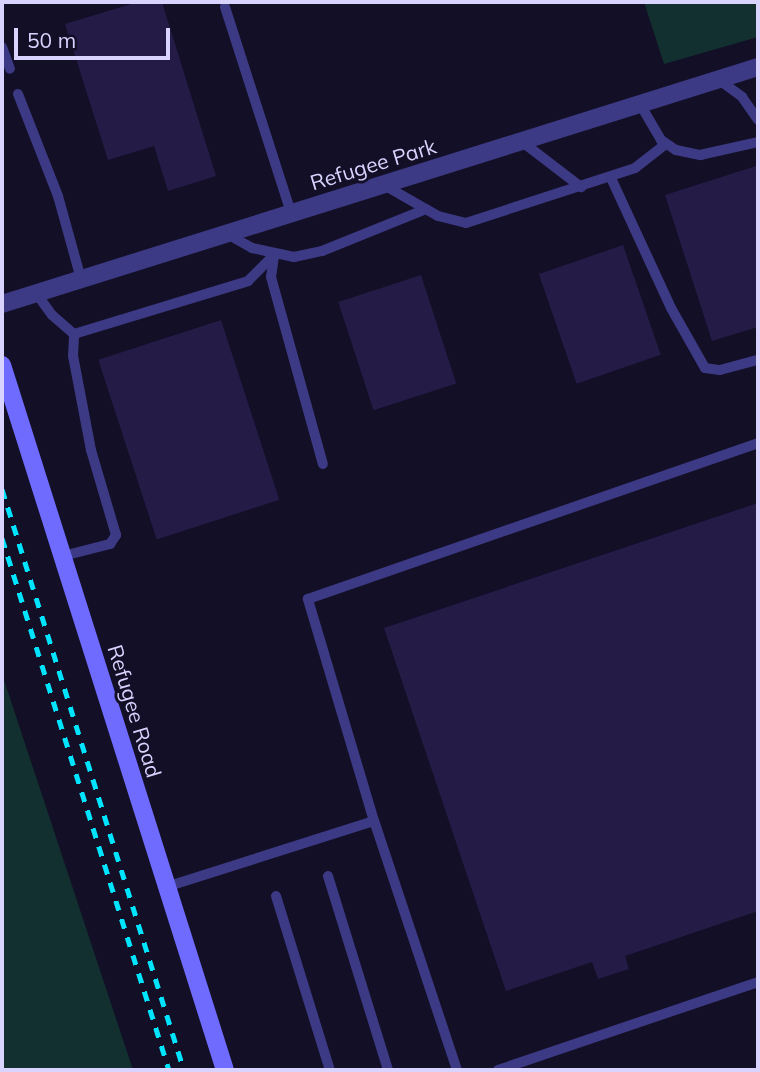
<!DOCTYPE html>
<style>
body{margin:0}
#map{position:relative;width:760px;height:1072px;overflow:hidden;background:#130f26;font-family:Mulish,sans-serif}
div>[style]{position:absolute}
.green>*{inset:0;background:#12302f}
.building>*{inset:0;background:#241b47;transform-origin:0 0}
.service>*{height:10px;margin:-5px;padding:0 5px;transform-origin:5px;border-radius:5px;background:#3d3a85}
.minor>*{height:18px;margin:-9px;padding:0 9px;transform-origin:9px;border-radius:9px;background:#3d3a85}
.secondary>*{height:18px;margin:-9px;padding:0 9px;transform-origin:9px;border-radius:9px;background:#6f6bff}
.rail>*{height:5px;margin-top:-2.5px;transform-origin:0;background:repeating-linear-gradient(90deg,#00e5ff 0 10px,transparent 0 19px)}
span{translate:-50% -50%;white-space:nowrap;text-align:center;line-height:1.15;-webkit-text-stroke:6px #130f26;paint-order:stroke}
.street-label{font-size:21px;color:#d9d4ff}
.frame{position:absolute;inset:0;border:4px solid #d9d4ff;pointer-events:none}
.scale{position:absolute;left:14px;top:28px;width:156px;height:32px;box-sizing:border-box;border:4px solid #d9d4ff;border-top:0;padding-left:9px;font-size:21px;line-height:24px;white-space:nowrap;color:#d9d4ff;-webkit-text-stroke:5px #130f26;paint-order:stroke}
</style>
<div id="map">
<div class="green">
<i style="clip-path:polygon(644px 2px,758px 2px,758px 37px,664px 64px)"></i>
<i style="clip-path:polygon(2px 674px,133px 1070px,2px 1070px)"></i>
</div>
<div class="building">
<i style="clip-path:polygon(138px 2px,162px 2px,216px 176px,168px 191px,154px 146px,108px 160px,65px 24px)"></i>
<i style="clip-path:polygon(756px 166px,758px 327px,712px 341px,665px 195px)"></i>
<i style="left:623px;top:245px;width:116px;height:89px;rotate:71deg"></i>
<i style="left:421px;top:275px;width:114px;height:87px;rotate:72deg"></i>
<i style="left:221px;top:320px;width:189px;height:129px;rotate:72deg"></i>
<i style="clip-path:polygon(758px 503px,758px 911px,625px 956px,629px 969px,598px 979px,592px 962px,506px 991px,384px 628px)"></i>
</div>
<div class="service">
<i style="left:225px;top:7px;width:216px;rotate:72.2deg"></i>
<i style="left:2px;top:47px;width:23px;rotate:70deg"></i>
<i style="left:719px;top:80px;width:29px;rotate:36deg"></i>
<i style="left:742px;top:97px;width:28px;rotate:55deg"></i>
<i style="left:18px;top:94px;width:110px;rotate:68.6deg"></i>
<i style="left:58px;top:196px;width:86px;rotate:74.5deg"></i>
<i style="left:640px;top:104px;width:42px;rotate:59.7deg"></i>
<i style="left:661px;top:140px;width:18px;rotate:34deg"></i>
<i style="left:676px;top:150px;width:25px;rotate:12deg"></i>
<i style="left:700px;top:155px;width:59px;rotate:-12.6deg"></i>
<i style="left:521px;top:141px;width:76px;rotate:37.5deg"></i>
<i style="left:611px;top:178px;width:143px;rotate:65.2deg"></i>
<i style="left:671px;top:308px;width:69px;rotate:60.5deg"></i>
<i style="left:705px;top:368px;width:15px;rotate:8deg"></i>
<i style="left:720px;top:370px;width:39px;rotate:-15deg"></i>
<i style="left:384px;top:185px;width:62px;rotate:29.9deg"></i>
<i style="left:438px;top:216px;width:29px;rotate:14deg"></i>
<i style="left:466px;top:223px;width:178px;rotate:-18deg"></i>
<i style="left:635px;top:168px;width:39px;rotate:-38deg"></i>
<i style="left:227px;top:234px;width:29px;rotate:29deg"></i>
<i style="left:252px;top:248px;width:43px;rotate:12.1deg"></i>
<i style="left:294px;top:257px;width:29px;rotate:-12deg"></i>
<i style="left:322px;top:251px;width:112px;rotate:-22deg"></i>
<i style="left:274px;top:256px;width:21px;rotate:98deg"></i>
<i style="left:271px;top:277px;width:194px;rotate:74.5deg"></i>
<i style="left:36px;top:293px;width:27px;rotate:54deg"></i>
<i style="left:52px;top:315px;width:29px;rotate:41deg"></i>
<i style="left:74px;top:334px;width:182px;rotate:-16.9deg"></i>
<i style="left:248px;top:281px;width:37px;rotate:-45deg"></i>
<i style="left:63px;top:556px;width:49px;rotate:-14.3deg"></i>
<i style="left:110px;top:544px;width:11px;rotate:-56deg"></i>
<i style="left:116px;top:535px;width:89px;rotate:-106.4deg"></i>
<i style="left:91px;top:450px;width:96px;rotate:-100.8deg"></i>
<i style="left:73px;top:356px;width:22px;rotate:-87deg"></i>
<i style="left:328px;top:876px;width:203px;rotate:72.8deg"></i>
<i style="left:166px;top:887px;width:218px;rotate:-17.6deg"></i>
<i style="left:276px;top:896px;width:182px;rotate:72.8deg"></i>
<i style="left:457px;top:1070px;width:262px;rotate:-108.4deg"></i>
<i style="left:374px;top:821px;width:232px;rotate:-106.6deg"></i>
<i style="left:308px;top:599px;width:476px;rotate:-19.1deg"></i>
<i style="left:498px;top:1070px;width:274px;rotate:-18.7deg"></i>
</div>
<div class="minor">
<i style="left:2px;top:304px;width:792px;rotate:-17.41deg"></i>
</div>
<div class="secondary">
<i style="left:2px;top:365px;width:739px;rotate:72.45deg"></i>
</div>
<div class="rail">
<i style="left:2px;top:489px;width:609px;rotate:72.61deg"></i>
<i style="left:2px;top:538px;width:558px;rotate:72.57deg"></i>
</div>
<div class="street-label">
<span style="left:373px;top:164px;rotate:-17deg">Refugee Park</span>
<span style="left:135px;top:711px;rotate:73deg">Refugee Road</span>
</div>
<div class="frame"></div>
<div class="scale">50 m</div>
</div>
